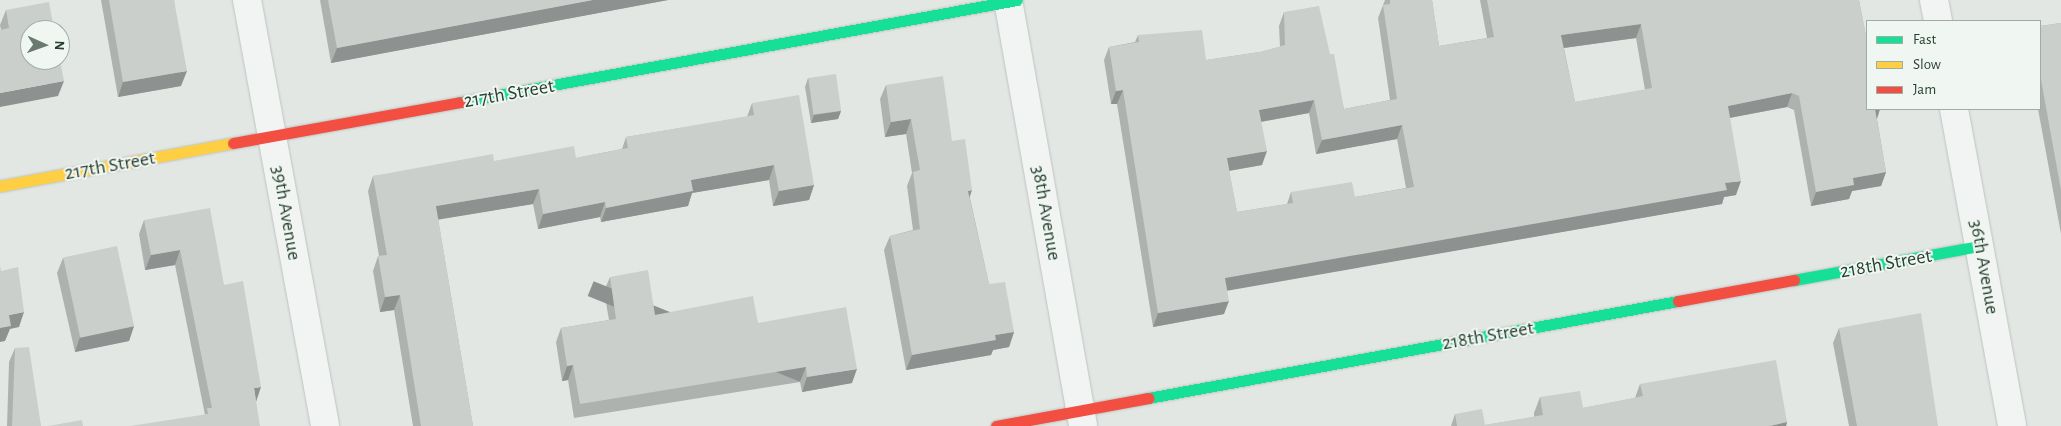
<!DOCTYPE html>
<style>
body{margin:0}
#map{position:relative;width:2061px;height:426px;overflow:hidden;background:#e2e7e4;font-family:"Alegreya Sans",sans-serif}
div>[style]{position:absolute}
.roads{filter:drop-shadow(0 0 1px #bfc3c0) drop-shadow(0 0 1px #bfc3c0)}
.street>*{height:28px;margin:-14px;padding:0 14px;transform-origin:14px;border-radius:14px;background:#f1f4f2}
.fast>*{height:11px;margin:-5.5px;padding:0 5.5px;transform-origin:5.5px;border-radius:5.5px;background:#16e098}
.slow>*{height:11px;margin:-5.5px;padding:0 5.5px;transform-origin:5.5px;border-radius:5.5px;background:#ffcf43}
.jam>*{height:11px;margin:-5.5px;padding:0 5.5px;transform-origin:5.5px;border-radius:5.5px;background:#f24e42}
.wall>*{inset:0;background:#aeb2af}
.shaded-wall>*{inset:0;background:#8d918f;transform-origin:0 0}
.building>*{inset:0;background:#cacfcc;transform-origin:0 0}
span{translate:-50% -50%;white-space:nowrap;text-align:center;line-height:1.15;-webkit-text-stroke:4px #f0f6f2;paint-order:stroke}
.street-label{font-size:20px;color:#294031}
.legend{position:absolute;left:1866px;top:20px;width:175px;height:90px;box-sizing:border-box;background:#f0f6f2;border:1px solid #a0ada5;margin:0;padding:6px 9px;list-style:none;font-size:15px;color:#294031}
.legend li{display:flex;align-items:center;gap:10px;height:25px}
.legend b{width:25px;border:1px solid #a0ada5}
.north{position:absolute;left:20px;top:20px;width:50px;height:50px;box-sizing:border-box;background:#f0f6f2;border:1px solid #a0ada5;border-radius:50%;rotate:92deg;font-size:14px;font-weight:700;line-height:20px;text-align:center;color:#294031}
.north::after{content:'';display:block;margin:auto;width:18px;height:22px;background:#6a7a70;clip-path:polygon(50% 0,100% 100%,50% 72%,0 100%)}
</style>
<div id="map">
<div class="roads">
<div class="street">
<i style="left:247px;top:0;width:433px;rotate:79.6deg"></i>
<i style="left:1008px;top:0;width:433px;rotate:80deg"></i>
<i style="left:1934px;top:0;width:21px;rotate:79deg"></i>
<i style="left:1954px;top:109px;width:322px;rotate:79.6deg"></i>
</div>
<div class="fast">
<i style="left:460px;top:102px;width:566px;rotate:-10.38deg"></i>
<i style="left:1794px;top:280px;width:189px;rotate:-10.4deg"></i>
<i style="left:1148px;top:398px;width:539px;rotate:-10.37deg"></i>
</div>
<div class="slow">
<i style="left:0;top:186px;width:237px;rotate:-10.5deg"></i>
</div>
<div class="jam">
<i style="left:233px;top:143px;width:231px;rotate:-10.2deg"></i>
<i style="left:1678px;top:301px;width:118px;rotate:-10.3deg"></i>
<i style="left:996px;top:426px;width:155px;rotate:-10.4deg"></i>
</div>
</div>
<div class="wall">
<i style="clip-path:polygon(101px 0,174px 0,181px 86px,118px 97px)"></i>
<i style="clip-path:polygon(320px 0,668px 0,331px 63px)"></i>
<i style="clip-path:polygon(evenodd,1385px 0,1432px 0,1439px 46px,1487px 38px,1480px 0,1859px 0,1880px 109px,1877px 119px,1886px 172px,1881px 186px,1852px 191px,1849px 199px,1811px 206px,1794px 110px,1787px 107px,1730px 118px,1736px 195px,1724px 197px,1722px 204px,1227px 290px,1224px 314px,1153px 327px,1117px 104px,1111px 104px,1104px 60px,1109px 47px,1135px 42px,1138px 35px,1206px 60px,1260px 52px,1280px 47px,1279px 26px,1284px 12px,1330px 54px,1344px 109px,1390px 100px,1378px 18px,1385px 0,1636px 38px,1645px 90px,1575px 102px,1564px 48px,1636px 38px,1385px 0,1309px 113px,1316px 154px,1397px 139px,1406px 188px,1355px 197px,1291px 192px,1287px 204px,1237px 212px,1229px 171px,1262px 165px,1261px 122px,1309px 113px)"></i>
<i style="clip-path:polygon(6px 10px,58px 96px,1px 30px,0 25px)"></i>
<i style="clip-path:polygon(2061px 23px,2061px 234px,2038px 109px,2040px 109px,2040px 26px)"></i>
<i style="clip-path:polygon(808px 78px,841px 111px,838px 119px,811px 123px,805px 87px)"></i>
<i style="clip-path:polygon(886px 85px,952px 141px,970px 198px,989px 284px,1014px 332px,1009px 347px,993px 350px,991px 355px,906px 370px,884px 250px,890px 236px,913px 230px,907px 186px,912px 173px,906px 134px,885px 137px,880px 99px)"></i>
<i style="clip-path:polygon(752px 103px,814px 185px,809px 200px,773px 206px,769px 180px,692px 193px,688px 206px,601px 222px,600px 217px,538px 229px,533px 204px,438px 219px,473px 426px,413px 426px,394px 310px,380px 312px,373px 271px,378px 256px,379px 256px,368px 191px,373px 176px,494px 161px,576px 158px,622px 149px,626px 137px,747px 117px)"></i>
<i style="clip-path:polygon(144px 220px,224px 285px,256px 400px,205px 415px,175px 265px,145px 270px,139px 234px)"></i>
<i style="clip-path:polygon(63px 258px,134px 326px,129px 341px,75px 352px,57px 273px)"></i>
<i style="clip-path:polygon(610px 277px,655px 315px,758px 323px,852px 383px,802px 392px,800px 382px,574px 418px,568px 380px,562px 381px,556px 342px,561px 328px,609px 320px,604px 291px)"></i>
<i style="clip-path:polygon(1839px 328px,1938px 426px,1849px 426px,1833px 343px)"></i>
<i style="clip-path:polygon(15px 348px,41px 426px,7px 426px,9px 362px)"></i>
<i style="clip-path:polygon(1640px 384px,1787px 422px,1786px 426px,1451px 426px,1455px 414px,1485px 425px,1534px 417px,1534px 413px,1540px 397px,1583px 408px,1635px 398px)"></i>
</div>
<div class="shaded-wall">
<i style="clip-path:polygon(593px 0,668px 0,331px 63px,337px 48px)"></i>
<i style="clip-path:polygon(1641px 24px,1636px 38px,1556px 49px,1561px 35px)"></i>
<i style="clip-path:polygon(187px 71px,181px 86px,118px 97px,123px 82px)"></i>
<i style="clip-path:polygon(64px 81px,58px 96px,0 107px,0 93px)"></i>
<i style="clip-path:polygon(1123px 90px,1117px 104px,1111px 104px,1116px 91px)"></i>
<i style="clip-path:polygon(1792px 93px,1787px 107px,1723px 119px,1728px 106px)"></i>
<i style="clip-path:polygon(1314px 100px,1309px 113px,1254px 123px,1259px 110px)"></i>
<i style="clip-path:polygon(1875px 109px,1880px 109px,1876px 121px)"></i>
<i style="clip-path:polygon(841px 111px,838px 119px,811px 123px,814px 115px)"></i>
<i style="clip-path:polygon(911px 119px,906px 134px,885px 137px,891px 122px)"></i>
<i style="clip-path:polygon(1402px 125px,1397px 139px,1316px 154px,1322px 140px)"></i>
<i style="clip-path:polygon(1267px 151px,1262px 165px,1222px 172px,1227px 158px)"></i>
<i style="clip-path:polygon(774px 165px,769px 180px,692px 193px,688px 206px,601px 222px,606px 208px,691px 180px)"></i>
<i style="clip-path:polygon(1886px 172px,1881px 186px,1852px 191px,1849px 199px,1811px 206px,1816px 192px,1853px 178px)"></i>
<i style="clip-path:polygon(1741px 181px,1736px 195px,1724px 197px,1722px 204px,1220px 292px,1225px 278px,1725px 183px)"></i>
<i style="clip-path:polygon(814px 185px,809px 200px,773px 206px,779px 191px)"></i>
<i style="clip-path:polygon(539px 189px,533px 204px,430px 221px,436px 206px)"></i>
<i style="clip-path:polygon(972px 190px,967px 205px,968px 191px)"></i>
<i style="clip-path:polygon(605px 202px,600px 217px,538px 229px,543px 214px)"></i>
<i style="clip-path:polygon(180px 250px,175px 265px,145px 270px,151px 255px)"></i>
<i style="clip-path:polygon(400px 295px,394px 310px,380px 312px,385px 297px)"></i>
<i style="clip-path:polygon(1229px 301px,1224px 314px,1153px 327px,1158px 313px)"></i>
<i style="clip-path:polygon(24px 312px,19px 327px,10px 329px,5px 341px,0 342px,0 328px,9px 315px)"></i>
<i style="clip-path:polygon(134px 326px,129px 341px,75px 352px,80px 337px)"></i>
<i style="clip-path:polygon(1014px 332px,1009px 347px,993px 350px,991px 355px,906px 370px,912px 355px,995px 335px)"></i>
<i style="clip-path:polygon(573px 365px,568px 380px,562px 381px,567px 366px)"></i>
<i style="left:806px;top:367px;width:16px;height:229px;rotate:112deg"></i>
<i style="clip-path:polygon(857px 369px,852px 383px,802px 392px,807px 377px)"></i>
<i style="clip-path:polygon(261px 387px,256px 402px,254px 388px)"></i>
<i style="clip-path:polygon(1787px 422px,1786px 426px,1769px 426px,1770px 426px)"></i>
</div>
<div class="building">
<i style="clip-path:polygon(109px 0,174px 0,187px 71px,123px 82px)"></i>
<i style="clip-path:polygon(328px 0,593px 0,337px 48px)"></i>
<i style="clip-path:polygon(evenodd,1390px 0,1432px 0,1439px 46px,1494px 37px,1487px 0,1859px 0,1867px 40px,1867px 109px,1875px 109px,1886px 172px,1853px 178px,1854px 185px,1816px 192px,1799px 96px,1792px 93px,1728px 106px,1741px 181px,1725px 183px,1727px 190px,1225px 278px,1229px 301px,1158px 313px,1123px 90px,1116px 91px,1109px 47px,1139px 42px,1138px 35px,1202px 30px,1206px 60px,1260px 52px,1285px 45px,1284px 12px,1319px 6px,1330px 54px,1334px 54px,1344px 109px,1397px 99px,1383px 5px,1390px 4px,1390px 0,1641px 24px,1652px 88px,1575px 102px,1561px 35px,1641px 24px,1390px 0,1314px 100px,1322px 140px,1402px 125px,1414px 187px,1355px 197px,1352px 182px,1291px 192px,1293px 203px,1237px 212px,1227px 158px,1267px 151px,1259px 110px,1314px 100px)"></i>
<i style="clip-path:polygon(49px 2px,54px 30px,30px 30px,30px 60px,60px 60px,64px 81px,0 93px,0 30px,9px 28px,6px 10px)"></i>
<i style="clip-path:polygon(2061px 23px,2061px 190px,2040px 74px,2040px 26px)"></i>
<i style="left:836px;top:74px;width:37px;height:28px;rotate:82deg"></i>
<i style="clip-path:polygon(943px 76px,952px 141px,965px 139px,972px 190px,968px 191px,989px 284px,1005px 282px,1014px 332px,995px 335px,996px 340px,912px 355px,890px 236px,920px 229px,913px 172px,920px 170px,911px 119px,891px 122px,886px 85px)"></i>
<i style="clip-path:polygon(799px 95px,814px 185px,779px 191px,774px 165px,691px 180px,693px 191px,606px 208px,605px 202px,543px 214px,539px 189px,436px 206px,473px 426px,421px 426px,400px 295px,385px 297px,378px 256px,387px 255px,373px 176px,493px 154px,494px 161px,574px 146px,576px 158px,628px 148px,626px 137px,754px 115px,752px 103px)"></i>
<i style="clip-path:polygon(210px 208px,224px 285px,243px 281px,261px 387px,254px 388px,260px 426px,130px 426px,208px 414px,207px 408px,212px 408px,180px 250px,151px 255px,144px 220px)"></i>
<i style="left:117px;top:246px;width:82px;height:55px;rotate:78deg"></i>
<i style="clip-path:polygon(0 265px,1px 271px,18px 267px,24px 312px,9px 315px,11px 326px,0 328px)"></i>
<i style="clip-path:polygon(648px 270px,655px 315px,753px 296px,758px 323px,846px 307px,857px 369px,807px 377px,806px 367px,580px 404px,573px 365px,567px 366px,561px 328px,616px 319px,610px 277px)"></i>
<i style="clip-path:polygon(1921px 313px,1938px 426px,1857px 426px,1839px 328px)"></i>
<i style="clip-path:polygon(29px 347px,41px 426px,12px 426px,15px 348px)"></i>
<i style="clip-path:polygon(1776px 360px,1787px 422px,1770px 426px,1457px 426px,1455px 414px,1482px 409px,1485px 425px,1543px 415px,1540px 397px,1580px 391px,1583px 408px,1643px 396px,1640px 384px)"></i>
<i style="clip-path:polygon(82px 420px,83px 426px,48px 426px)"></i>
</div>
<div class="street-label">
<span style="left:509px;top:94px;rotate:-10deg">217th Street</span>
<span style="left:110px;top:166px;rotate:-10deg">217th Street</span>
<span style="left:286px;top:213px;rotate:80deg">39th Avenue</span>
<span style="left:1046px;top:213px;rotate:80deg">38th Avenue</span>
<span style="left:1886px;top:264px;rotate:-10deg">218th Street</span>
<span style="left:1984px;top:267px;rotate:80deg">36th Avenue</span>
<span style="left:1488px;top:336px;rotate:-10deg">218th Street</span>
</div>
<ul class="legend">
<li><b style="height:6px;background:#16e098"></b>Fast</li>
<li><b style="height:6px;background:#ffcf43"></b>Slow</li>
<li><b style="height:6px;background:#f24e42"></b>Jam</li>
</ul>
<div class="north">N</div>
</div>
